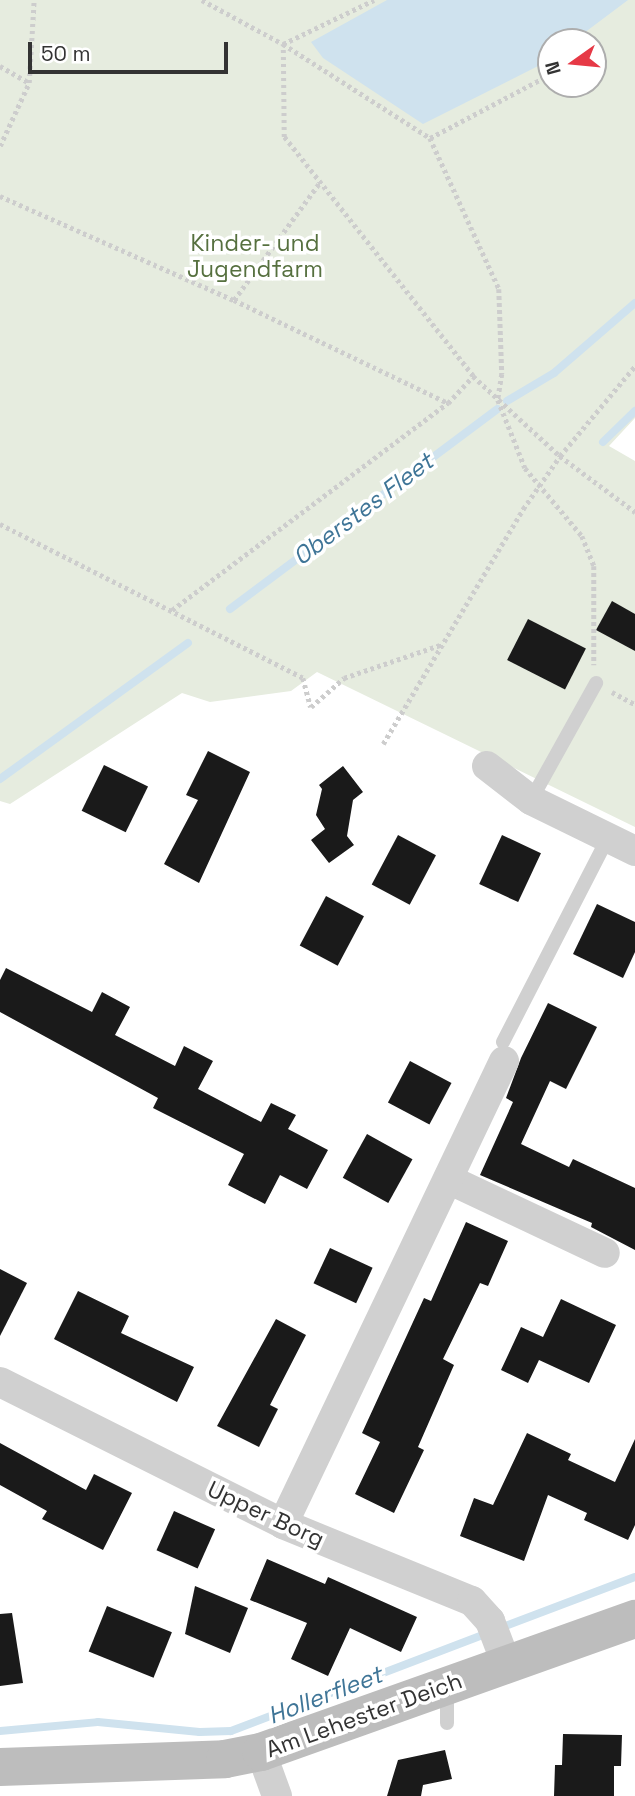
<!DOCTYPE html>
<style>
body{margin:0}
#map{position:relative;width:635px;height:1796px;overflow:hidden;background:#fff;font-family:"Space Grotesk",sans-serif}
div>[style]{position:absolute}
.green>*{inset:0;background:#e6ecdf}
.water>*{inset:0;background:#cfe2ee}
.stream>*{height:8px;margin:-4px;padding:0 4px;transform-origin:4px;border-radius:4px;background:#cfe2ee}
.building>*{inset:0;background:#1a1a1a;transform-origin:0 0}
.path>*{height:4.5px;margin-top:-2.25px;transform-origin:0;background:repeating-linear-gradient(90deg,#cdcdcd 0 3.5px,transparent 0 7px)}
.lane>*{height:14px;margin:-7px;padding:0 7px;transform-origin:7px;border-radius:7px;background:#d0d0d0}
.street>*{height:30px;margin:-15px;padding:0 15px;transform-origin:15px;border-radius:15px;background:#d0d0d0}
.secondary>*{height:38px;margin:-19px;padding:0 19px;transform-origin:19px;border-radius:19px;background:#bdbdbd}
span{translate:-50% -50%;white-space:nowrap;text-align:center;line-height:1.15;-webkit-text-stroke:7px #fff;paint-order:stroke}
.park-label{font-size:23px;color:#56703f}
.street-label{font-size:23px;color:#333}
.water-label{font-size:24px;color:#3f7597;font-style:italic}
.north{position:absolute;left:537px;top:28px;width:70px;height:70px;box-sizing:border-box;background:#fff;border:2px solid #adadad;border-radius:50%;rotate:255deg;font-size:19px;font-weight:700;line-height:28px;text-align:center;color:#333}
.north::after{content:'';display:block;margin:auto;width:24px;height:32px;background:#e63946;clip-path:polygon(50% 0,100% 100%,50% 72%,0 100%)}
.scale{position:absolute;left:28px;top:42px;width:200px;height:32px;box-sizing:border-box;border:4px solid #333;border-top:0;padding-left:9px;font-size:21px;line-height:24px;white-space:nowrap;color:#333;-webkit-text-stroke:5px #fff;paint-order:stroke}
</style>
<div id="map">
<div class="green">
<i style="clip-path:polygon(evenodd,0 0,635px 0,635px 418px,609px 446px,635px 461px,635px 827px,317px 672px,291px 691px,210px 702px,182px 693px,10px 804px,0 801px,0 0,551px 42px,593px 42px,593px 84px,551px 84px,551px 42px)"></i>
</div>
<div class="water">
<i style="clip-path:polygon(387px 0,628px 0,572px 42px,551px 42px,551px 58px,546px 62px,423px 124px,323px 58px,311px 42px)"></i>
</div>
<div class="stream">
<i style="left:507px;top:401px;width:55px;rotate:-30.8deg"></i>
<i style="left:554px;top:373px;width:107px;rotate:-40.8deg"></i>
<i style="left:603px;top:442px;width:45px;rotate:-44.1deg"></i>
<i style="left:230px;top:609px;width:334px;rotate:-36.8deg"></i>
<i style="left:0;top:779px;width:232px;rotate:-35.9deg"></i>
<i style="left:500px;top:1628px;width:144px;rotate:-20.7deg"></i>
<i style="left:0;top:1731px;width:98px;rotate:-5.2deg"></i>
<i style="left:98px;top:1722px;width:102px;rotate:5.6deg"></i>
<i style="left:200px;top:1732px;width:31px;rotate:-2deg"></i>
<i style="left:231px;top:1731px;width:275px;rotate:-20.9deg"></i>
</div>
<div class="building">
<i style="clip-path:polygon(612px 601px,635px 614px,635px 651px,596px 630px)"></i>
<i style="left:528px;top:619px;width:65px;height:46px;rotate:27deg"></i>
<i style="clip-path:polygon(208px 751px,250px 772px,199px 883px,164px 864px,198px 800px,186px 795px)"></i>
<i style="left:104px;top:765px;width:49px;height:51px;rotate:26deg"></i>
<i style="clip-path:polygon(343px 766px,363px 792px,353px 800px,347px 836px,354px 845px,329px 863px,311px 840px,325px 829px,316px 815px,322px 789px,319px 785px)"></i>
<i style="left:398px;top:835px;width:43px;height:56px;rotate:28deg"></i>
<i style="left:502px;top:835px;width:43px;height:54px;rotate:25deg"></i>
<i style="left:326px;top:896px;width:43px;height:56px;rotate:28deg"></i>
<i style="clip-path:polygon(597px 904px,635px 922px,635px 952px,623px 978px,573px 954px)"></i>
<i style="clip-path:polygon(6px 968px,92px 1012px,102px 992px,130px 1007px,115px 1035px,175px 1066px,184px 1046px,213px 1061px,198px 1089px,261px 1122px,271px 1103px,296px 1115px,288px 1129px,328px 1150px,307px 1189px,280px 1175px,265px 1204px,228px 1185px,244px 1154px,153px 1108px,158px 1098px,0 1012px,0 980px)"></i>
<i style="clip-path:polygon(548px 1003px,597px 1027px,566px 1089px,550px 1081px,521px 1144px,569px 1167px,573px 1159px,635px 1188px,635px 1250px,591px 1227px,592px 1223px,480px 1175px,513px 1102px,506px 1098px,521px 1058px)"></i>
<i style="left:410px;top:1061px;width:47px;height:47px;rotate:28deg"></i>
<i style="left:367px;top:1134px;width:52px;height:50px;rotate:29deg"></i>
<i style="clip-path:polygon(466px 1222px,508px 1241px,488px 1286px,480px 1283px,443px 1359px,454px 1365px,418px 1447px,424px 1450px,394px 1513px,355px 1494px,380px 1442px,362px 1433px,424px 1298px,431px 1301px)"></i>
<i style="left:330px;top:1248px;width:47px;height:39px;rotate:25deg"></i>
<i style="clip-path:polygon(0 1269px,27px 1283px,0 1336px)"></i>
<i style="clip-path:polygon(78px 1291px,129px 1316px,121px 1333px,194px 1367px,177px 1402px,54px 1339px)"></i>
<i style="clip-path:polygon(561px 1299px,616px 1325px,589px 1383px,539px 1360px,528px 1383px,501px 1370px,521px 1327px,543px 1337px)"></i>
<i style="clip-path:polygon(276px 1319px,306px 1335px,270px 1405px,278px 1409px,259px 1447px,217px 1426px)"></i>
<i style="clip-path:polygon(527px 1433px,571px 1454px,568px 1460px,615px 1482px,635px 1439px,635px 1525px,628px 1540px,584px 1520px,587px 1513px,548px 1495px,524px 1561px,460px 1536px,474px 1498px,493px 1505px)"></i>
<i style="clip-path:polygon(0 1443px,86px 1490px,94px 1474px,132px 1493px,103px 1550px,42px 1519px,47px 1511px,0 1485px)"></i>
<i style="left:174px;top:1511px;width:45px;height:43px;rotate:24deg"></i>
<i style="clip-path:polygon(267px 1559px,325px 1584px,328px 1577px,417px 1617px,401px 1652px,350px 1628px,328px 1676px,291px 1659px,307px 1623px,250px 1600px)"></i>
<i style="clip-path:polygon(195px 1586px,248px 1608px,230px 1653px,185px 1634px)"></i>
<i style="left:107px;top:1606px;width:70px;height:49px;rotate:22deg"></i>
<i style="clip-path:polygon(12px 1613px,23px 1683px,0 1686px,0 1614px)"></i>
<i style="clip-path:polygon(563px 1734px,622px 1735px,621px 1766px,614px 1766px,614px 1796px,554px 1796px,555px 1765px,562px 1765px)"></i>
<i style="clip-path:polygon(445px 1750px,452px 1779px,423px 1785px,421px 1796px,387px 1796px,398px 1760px)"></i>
</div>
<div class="path">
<i style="left:202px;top:0;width:92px;rotate:28.5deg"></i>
<i style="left:283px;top:44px;width:101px;rotate:-25.8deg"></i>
<i style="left:0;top:66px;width:34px;rotate:30deg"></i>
<i style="left:430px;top:138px;width:137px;rotate:-27.9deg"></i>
<i style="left:0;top:146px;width:69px;rotate:-65.3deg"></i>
<i style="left:29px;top:83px;width:83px;rotate:-86.6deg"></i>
<i style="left:0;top:196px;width:256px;rotate:24deg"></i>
<i style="left:234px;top:300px;width:237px;rotate:25.7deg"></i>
<i style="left:234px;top:300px;width:146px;rotate:-53.9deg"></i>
<i style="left:473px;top:376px;width:305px;rotate:-128.3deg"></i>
<i style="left:284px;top:137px;width:93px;rotate:-90.6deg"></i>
<i style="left:283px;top:44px;width:174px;rotate:32.6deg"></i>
<i style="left:430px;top:138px;width:166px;rotate:65.4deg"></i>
<i style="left:499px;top:289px;width:85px;rotate:88deg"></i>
<i style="left:502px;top:374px;width:26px;rotate:99deg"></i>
<i style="left:498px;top:400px;width:73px;rotate:68.3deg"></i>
<i style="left:525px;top:468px;width:89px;rotate:50deg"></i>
<i style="left:582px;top:536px;width:32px;rotate:68deg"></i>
<i style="left:594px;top:566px;width:99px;rotate:90deg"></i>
<i style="left:0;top:524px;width:340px;rotate:26.9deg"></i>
<i style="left:303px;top:678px;width:30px;rotate:75deg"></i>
<i style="left:311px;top:707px;width:44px;rotate:-41.3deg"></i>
<i style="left:344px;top:678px;width:102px;rotate:-19deg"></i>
<i style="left:172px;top:610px;width:345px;rotate:-36.9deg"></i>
<i style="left:448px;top:403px;width:37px;rotate:-47deg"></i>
<i style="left:473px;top:376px;width:118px;rotate:42.6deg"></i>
<i style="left:560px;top:456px;width:94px;rotate:36.7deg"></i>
<i style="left:612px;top:692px;width:26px;rotate:28deg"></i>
<i style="left:383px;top:744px;width:274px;rotate:-59.2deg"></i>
<i style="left:523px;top:509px;width:65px;rotate:-55.1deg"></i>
<i style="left:560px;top:456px;width:117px;rotate:-50.2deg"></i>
</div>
<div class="lane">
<i style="left:531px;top:800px;width:134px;rotate:-60.9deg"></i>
<i style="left:503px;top:1042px;width:229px;rotate:-62.8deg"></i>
<i style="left:447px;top:1723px;width:33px;rotate:-90deg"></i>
</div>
<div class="street">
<i style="left:487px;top:766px;width:56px;rotate:37.7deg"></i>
<i style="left:531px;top:800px;width:116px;rotate:26.1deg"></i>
<i style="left:450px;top:1180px;width:171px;rotate:25.2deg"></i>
<i style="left:0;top:1382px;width:317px;rotate:26.6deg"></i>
<i style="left:283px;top:1524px;width:204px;rotate:22.2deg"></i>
<i style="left:472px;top:1601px;width:27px;rotate:48deg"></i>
<i style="left:490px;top:1621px;width:45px;rotate:69.1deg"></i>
<i style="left:283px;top:1524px;width:513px;rotate:-64.48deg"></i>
<i style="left:261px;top:1752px;width:47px;rotate:70deg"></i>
</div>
<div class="secondary">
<i style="left:0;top:1767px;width:225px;rotate:-2deg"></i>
<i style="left:225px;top:1759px;width:37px;rotate:-11deg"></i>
<i style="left:261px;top:1752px;width:397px;rotate:-19.6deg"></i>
</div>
<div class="park-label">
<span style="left:255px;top:256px">Kinder- und<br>Jugendfarm</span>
</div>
<div class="street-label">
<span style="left:266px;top:1514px;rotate:25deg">Upper Borg</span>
<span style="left:364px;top:1715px;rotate:-20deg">Am Lehester Deich</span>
</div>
<div class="water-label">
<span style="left:363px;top:509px;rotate:-37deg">Oberstes Fleet</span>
<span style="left:325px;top:1695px;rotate:-21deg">Hollerfleet</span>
</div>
<div class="north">N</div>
<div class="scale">50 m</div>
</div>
